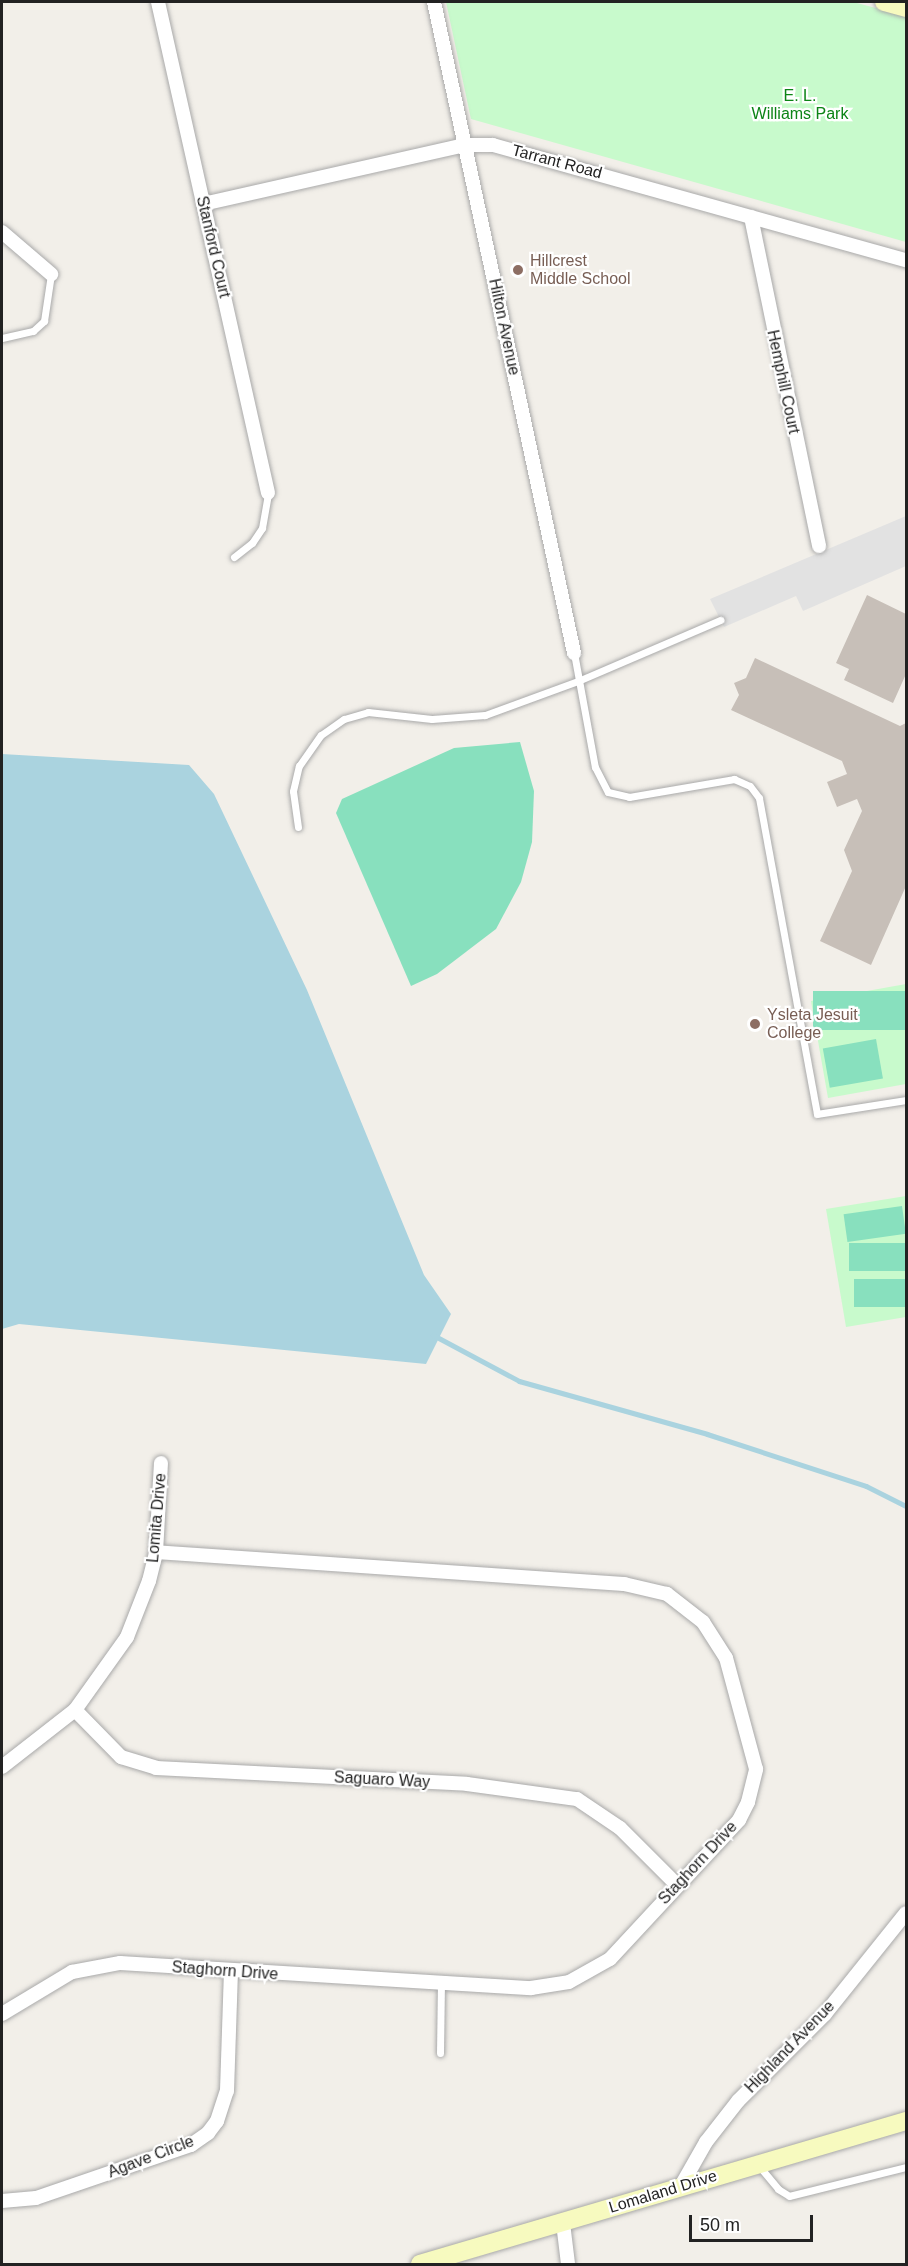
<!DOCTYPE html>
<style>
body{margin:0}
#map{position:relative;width:908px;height:2266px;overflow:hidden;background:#f2efe9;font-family:Helvetica,sans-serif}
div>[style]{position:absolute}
.park>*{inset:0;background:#c8facc}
.pitch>*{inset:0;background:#88e0be;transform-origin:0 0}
.parking>*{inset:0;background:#e2e2e2}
.water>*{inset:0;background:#aad3df}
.stream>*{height:5px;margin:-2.5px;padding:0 2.5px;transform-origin:2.5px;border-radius:2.5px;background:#aad3df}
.building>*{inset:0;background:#c7bfb8}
.roads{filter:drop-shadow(0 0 2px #a9a9a9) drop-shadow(0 0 2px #a9a9a9)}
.lane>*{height:7px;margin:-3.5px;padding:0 3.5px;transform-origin:3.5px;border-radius:3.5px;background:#fff}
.street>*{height:14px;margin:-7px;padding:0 7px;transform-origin:7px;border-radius:7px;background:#fff}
.secondary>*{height:18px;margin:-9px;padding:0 9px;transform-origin:9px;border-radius:9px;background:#f7fabf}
.dots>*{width:16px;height:16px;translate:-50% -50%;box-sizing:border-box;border:3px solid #fff;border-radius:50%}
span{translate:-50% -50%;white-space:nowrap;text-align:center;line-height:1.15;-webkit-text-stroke:4.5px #fff;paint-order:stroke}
.park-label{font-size:16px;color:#0c8416}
.street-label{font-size:16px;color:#222}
.education-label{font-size:16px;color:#785e54}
.left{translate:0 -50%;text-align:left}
.frame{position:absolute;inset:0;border:3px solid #222;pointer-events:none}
.scale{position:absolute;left:689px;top:2215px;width:124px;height:27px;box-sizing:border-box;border:3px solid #222;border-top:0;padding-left:8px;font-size:18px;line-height:21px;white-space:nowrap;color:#222;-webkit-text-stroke:4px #fff;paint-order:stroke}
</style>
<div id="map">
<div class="park">
<i style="clip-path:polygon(446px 2px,853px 2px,906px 16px,906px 242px,471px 119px)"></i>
<i style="clip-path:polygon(906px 984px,906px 1084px,828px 1098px,811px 1001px)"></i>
<i style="clip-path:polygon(906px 1196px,906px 1317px,846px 1327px,826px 1209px)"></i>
</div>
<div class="pitch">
<i style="clip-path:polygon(520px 742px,534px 791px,532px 842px,521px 882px,496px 929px,437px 974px,411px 986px,336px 813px,342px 799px,454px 748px)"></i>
<i style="left:906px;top:991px;width:39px;height:93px;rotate:90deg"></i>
<i style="left:876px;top:1039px;width:40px;height:54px;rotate:80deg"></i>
<i style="left:902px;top:1206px;width:28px;height:59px;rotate:82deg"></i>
<i style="left:906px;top:1243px;width:28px;height:57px;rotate:90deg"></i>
<i style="left:906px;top:1279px;width:28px;height:52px;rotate:90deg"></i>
</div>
<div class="parking">
<i style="clip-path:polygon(906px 516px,906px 566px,803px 611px,796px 596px,724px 627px,710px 599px)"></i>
</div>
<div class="water">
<i style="clip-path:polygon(2px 754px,189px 765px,214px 794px,307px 990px,424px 1275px,451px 1314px,426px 1364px,19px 1324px,2px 1329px)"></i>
</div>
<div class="stream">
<i style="left:433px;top:1335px;width:98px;rotate:28.1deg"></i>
<i style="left:519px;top:1381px;width:195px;rotate:15.7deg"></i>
<i style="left:707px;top:1434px;width:167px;rotate:18.1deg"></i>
<i style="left:866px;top:1486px;width:45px;rotate:26.6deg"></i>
</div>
<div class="building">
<i style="clip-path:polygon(867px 595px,906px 614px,906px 674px,893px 703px,844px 680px,849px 669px,836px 663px)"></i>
<i style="clip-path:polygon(755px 658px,900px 726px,906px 723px,906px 886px,871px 965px,820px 941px,852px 871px,844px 850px,862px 811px,857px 799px,837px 807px,827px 782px,847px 774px,842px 761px,731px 710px,739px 695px,734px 683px,746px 678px)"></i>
</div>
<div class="roads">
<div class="lane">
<i style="left:2px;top:338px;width:32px;rotate:-13deg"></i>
<i style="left:33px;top:331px;width:15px;rotate:-42deg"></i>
<i style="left:44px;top:321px;width:48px;rotate:-81.5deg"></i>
<i style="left:234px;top:557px;width:23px;rotate:-38deg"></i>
<i style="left:252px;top:543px;width:18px;rotate:-56deg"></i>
<i style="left:262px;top:528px;width:36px;rotate:-80deg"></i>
<i style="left:574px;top:653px;width:116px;rotate:79.6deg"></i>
<i style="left:595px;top:767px;width:28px;rotate:63deg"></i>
<i style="left:608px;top:792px;width:22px;rotate:13deg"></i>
<i style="left:629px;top:797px;width:107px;rotate:-9.7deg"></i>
<i style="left:734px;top:779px;width:17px;rotate:24deg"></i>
<i style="left:750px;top:786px;width:15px;rotate:53deg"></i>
<i style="left:759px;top:798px;width:321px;rotate:79.6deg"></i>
<i style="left:817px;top:1114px;width:90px;rotate:-8.9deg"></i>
<i style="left:298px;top:827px;width:36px;rotate:-98deg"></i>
<i style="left:293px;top:791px;width:26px;rotate:-77deg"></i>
<i style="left:299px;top:766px;width:38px;rotate:-55deg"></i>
<i style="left:321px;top:735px;width:28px;rotate:-35deg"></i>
<i style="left:344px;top:719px;width:25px;rotate:-16deg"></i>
<i style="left:368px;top:712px;width:64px;rotate:6.2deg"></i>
<i style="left:432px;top:719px;width:53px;rotate:-4.3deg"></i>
<i style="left:485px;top:715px;width:99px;rotate:-20.1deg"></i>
<i style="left:578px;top:681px;width:155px;rotate:-23.2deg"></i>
<i style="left:440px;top:2053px;width:70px;rotate:-89.2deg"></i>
<i style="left:759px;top:2166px;width:30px;rotate:50deg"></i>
<i style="left:778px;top:2189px;width:13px;rotate:32deg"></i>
<i style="left:789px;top:2196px;width:121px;rotate:-13.9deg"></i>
</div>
<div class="street">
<i style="left:158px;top:2px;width:503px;rotate:77.37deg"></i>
<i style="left:434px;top:2px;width:666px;rotate:77.86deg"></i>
<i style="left:203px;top:204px;width:269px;rotate:-12.7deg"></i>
<i style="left:465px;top:145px;width:28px"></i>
<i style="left:493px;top:145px;width:429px;rotate:15.6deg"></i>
<i style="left:751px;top:217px;width:336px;rotate:78.3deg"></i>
<i style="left:2px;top:232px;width:65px;rotate:40.6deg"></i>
<i style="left:75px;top:1710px;width:66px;rotate:45.6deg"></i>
<i style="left:121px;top:1757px;width:37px;rotate:17deg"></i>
<i style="left:156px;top:1768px;width:311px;rotate:2.9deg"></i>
<i style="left:467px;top:1784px;width:111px;rotate:7.8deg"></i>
<i style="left:577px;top:1799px;width:52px;rotate:34deg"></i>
<i style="left:620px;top:1828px;width:81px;rotate:45deg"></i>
<i style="left:2px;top:1767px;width:93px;rotate:-38deg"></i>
<i style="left:75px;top:1710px;width:90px;rotate:-54.5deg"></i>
<i style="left:127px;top:1637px;width:60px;rotate:-68.6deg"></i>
<i style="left:149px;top:1581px;width:30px;rotate:-76deg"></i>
<i style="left:156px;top:1552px;width:89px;rotate:-86.8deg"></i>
<i style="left:2px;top:2014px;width:82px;rotate:-31deg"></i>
<i style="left:72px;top:1972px;width:49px;rotate:-10.6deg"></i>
<i style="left:120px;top:1963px;width:412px;rotate:3.5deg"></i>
<i style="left:531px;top:1988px;width:38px;rotate:-9deg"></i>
<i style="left:569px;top:1982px;width:47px;rotate:-29.3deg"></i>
<i style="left:610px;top:1959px;width:190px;rotate:-47.1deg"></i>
<i style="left:739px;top:1820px;width:20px;rotate:-63deg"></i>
<i style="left:748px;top:1802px;width:34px;rotate:-76deg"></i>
<i style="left:756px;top:1769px;width:115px;rotate:-105.1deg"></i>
<i style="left:726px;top:1658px;width:43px;rotate:-122.6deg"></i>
<i style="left:703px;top:1622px;width:46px;rotate:-142.1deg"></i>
<i style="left:667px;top:1594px;width:44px;rotate:-166.9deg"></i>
<i style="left:624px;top:1584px;width:469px;rotate:-176.1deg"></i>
<i style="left:681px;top:2186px;width:51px;rotate:-60.4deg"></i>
<i style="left:706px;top:2142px;width:52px;rotate:-52deg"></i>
<i style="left:738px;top:2101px;width:123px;rotate:-45deg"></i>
<i style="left:825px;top:2014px;width:129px;rotate:-51.3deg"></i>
<i style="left:2px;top:2201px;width:34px;rotate:-5deg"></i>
<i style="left:36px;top:2198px;width:164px;rotate:-18.9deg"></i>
<i style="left:191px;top:2145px;width:21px;rotate:-35deg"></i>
<i style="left:208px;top:2133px;width:15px;rotate:-53deg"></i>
<i style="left:217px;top:2121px;width:32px;rotate:-72deg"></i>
<i style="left:227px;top:2091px;width:119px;rotate:-88.1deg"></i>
<i style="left:563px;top:2223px;width:41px;rotate:83deg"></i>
</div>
<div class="secondary">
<i style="left:884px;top:2px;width:23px;rotate:15deg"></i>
<i style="left:420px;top:2264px;width:507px;rotate:-16.4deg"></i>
</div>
</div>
<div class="dots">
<i style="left:518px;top:270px;background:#8d6e63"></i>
<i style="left:755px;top:1024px;background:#8d6e63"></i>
</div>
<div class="park-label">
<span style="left:800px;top:105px">E. L.<br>Williams Park</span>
</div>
<div class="street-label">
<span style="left:557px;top:162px;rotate:15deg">Tarrant Road</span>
<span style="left:213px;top:247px;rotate:77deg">Stanford Court</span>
<span style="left:504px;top:327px;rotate:78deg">Hilton Avenue</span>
<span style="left:783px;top:382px;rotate:78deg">Hemphill Court</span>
<span style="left:157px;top:1518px;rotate:-85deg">Lomita Drive</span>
<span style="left:382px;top:1780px;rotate:3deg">Saguaro Way</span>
<span style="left:698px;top:1863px;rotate:-47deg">Staghorn Drive</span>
<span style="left:225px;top:1971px;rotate:4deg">Staghorn Drive</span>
<span style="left:790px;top:2047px;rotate:-46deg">Highland Avenue</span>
<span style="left:151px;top:2157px;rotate:-21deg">Agave Circle</span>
<span style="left:663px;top:2192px;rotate:-17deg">Lomaland Drive</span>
</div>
<div class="education-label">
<span class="left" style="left:530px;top:270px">Hillcrest<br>Middle School</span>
<span class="left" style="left:767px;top:1024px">Ysleta Jesuit<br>College</span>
</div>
<div class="frame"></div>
<div class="scale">50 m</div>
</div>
